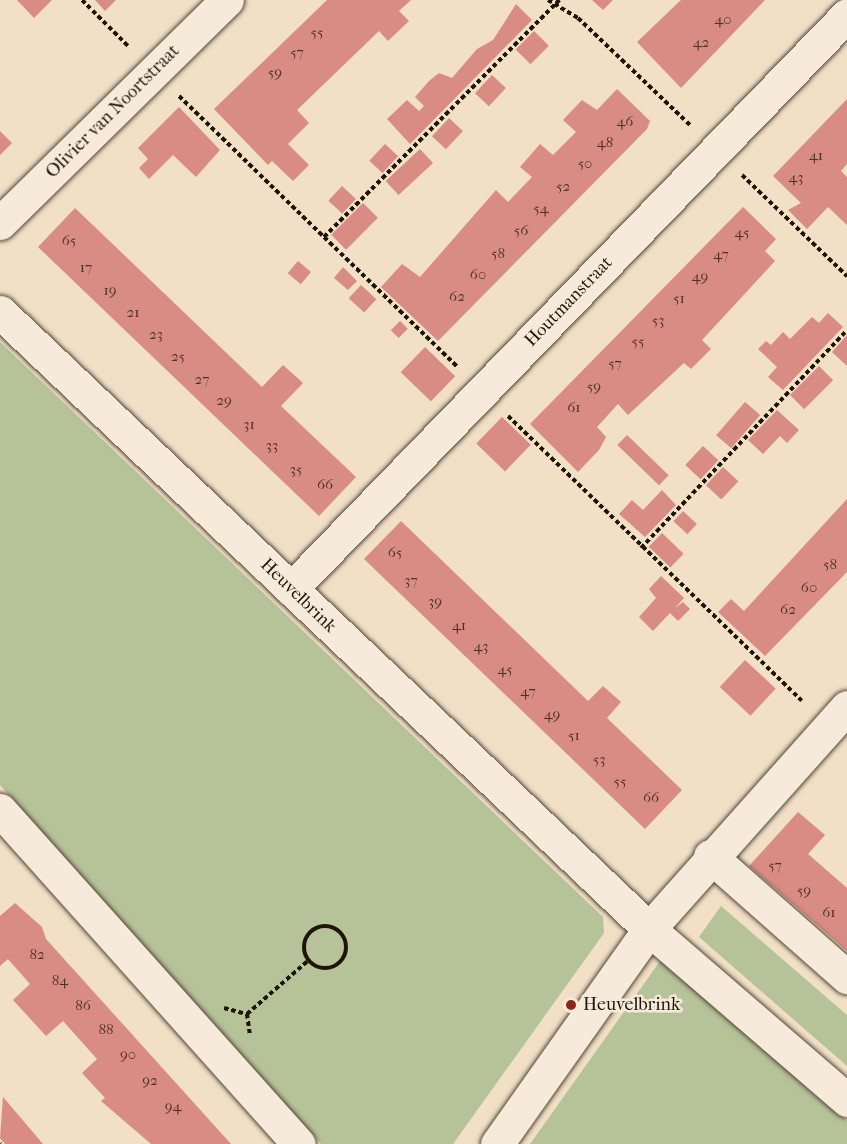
<!DOCTYPE html>
<style>
body{margin:0}
#map{position:relative;width:847px;height:1144px;overflow:hidden;background:#f1dfc6;font-family:"IM FELL French Canon",serif}
div>[style]{position:absolute}
.green>*{inset:0;background:#b6c298}
.building>*{inset:0;background:#d98c84;transform-origin:0 0}
.path>*{height:4px;margin-top:-2px;transform-origin:0;background:repeating-linear-gradient(90deg,#1e1408 0 4.5px,transparent 0 7.5px)}
.path>.ring{margin:-2px;padding:0;box-sizing:content-box;background:none;border:4px solid #1e1408;border-radius:50%}
.roads{filter:drop-shadow(0 0 2px #534738) drop-shadow(0 0 2px #534738)}
.street>*{height:33px;margin:-16.5px;padding:0 16.5px;transform-origin:16.5px;border-radius:16.5px;background:#f6eada}
.secondary>*{height:33px;margin:-16.5px;padding:0 16.5px;transform-origin:16.5px;border-radius:16.5px;background:#f6eada}
.dots>*{width:16px;height:16px;translate:-50% -50%;box-sizing:border-box;border:3px solid #f6eada;border-radius:50%}
span{translate:-50% -50%;white-space:nowrap;text-align:center;line-height:1.15;-webkit-text-stroke:5px #f6eada;paint-order:stroke}
.number-label{font-size:15px;color:#4d3227}
.number-label span{-webkit-text-stroke-width:0}
.street-label{font-size:18px;color:#1e1408}
.poi-label{font-size:18px;color:#1e1408}
.left{translate:0 -50%;text-align:left}
</style>
<div id="map">
<div class="green">
<i style="clip-path:polygon(0 342px,603px 917px,604px 933px,453px 1144px,321px 1144px,0 785px)"></i>
<i style="clip-path:polygon(721px 906px,847px 1015px,847px 1066px,699px 937px)"></i>
<i style="clip-path:polygon(663px 957px,847px 1121px,847px 1144px,530px 1144px)"></i>
</div>
<div class="building">
<i style="clip-path:polygon(17px 0,52px 0,34px 18px)"></i>
<i style="clip-path:polygon(95px 0,116px 0,105px 11px)"></i>
<i style="clip-path:polygon(327px 0,411px 0,399px 11px,409px 21px,388px 41px,379px 31px,297px 110px,309px 123px,288px 144px,309px 165px,293px 181px,272px 161px,268px 165px,214px 109px)"></i>
<i style="clip-path:polygon(592px 0,613px 0,603px 10px)"></i>
<i style="clip-path:polygon(681px 0,765px 0,681px 88px,637px 42px)"></i>
<i style="clip-path:polygon(516px 4px,532px 20px,410px 144px,387px 119px,407px 100px,419px 111px,424px 106px,415px 97px,429px 81px,439px 73px,452px 78px,477px 49px,493px 40px)"></i>
<i style="left:534px;top:31px;width:21px;height:26px;rotate:45deg"></i>
<i style="left:492px;top:75px;width:19px;height:25px;rotate:43deg"></i>
<i style="clip-path:polygon(617px 89px,650px 121px,647px 129px,438px 341px,381px 287px,402px 264px,420px 277px,496px 190px,508px 202px,532px 177px,520px 167px,540px 144px,553px 155px,576px 132px,563px 120px,582px 100px,597px 110px)"></i>
<i style="clip-path:polygon(847px 99px,847px 164px,841px 171px,847px 177px,847px 225px,828px 207px,807px 229px,788px 210px,801px 203px,773px 176px)"></i>
<i style="clip-path:polygon(179px 107px,220px 150px,196px 177px,173px 155px,149px 179px,139px 168px,148px 159px,138px 148px)"></i>
<i style="left:449px;top:118px;width:19px;height:25px;rotate:43deg"></i>
<i style="clip-path:polygon(0 131px,12px 143px,0 155px)"></i>
<i style="left:385px;top:144px;width:18px;height:23px;rotate:43deg"></i>
<i style="left:420px;top:149px;width:19px;height:47px;rotate:47deg"></i>
<i style="left:342px;top:186px;width:19px;height:20px;rotate:43deg"></i>
<i style="left:363px;top:203px;width:21px;height:45px;rotate:45deg"></i>
<i style="clip-path:polygon(743px 207px,776px 239px,765px 251px,775px 261px,702px 340px,711px 349px,691px 369px,684px 363px,628px 415px,618px 404px,597px 427px,606px 437px,599px 450px,578px 472px,530px 424px)"></i>
<i style="clip-path:polygon(75px 208px,262px 387px,283px 365px,303px 383px,281px 406px,356px 477px,319px 516px,38px 247px)"></i>
<i style="left:298px;top:261px;width:17px;height:16px;rotate:40deg"></i>
<i style="clip-path:polygon(343px 267px,357px 281px,348px 290px,334px 278px)"></i>
<i style="left:361px;top:285px;width:21px;height:18px;rotate:43deg"></i>
<i style="clip-path:polygon(828px 313px,843px 327px,783px 390px,768px 377px,777px 367px,758px 349px,766px 341px,771px 345px,783px 332px,790px 339px,812px 317px,819px 323px)"></i>
<i style="left:400px;top:321px;width:11px;height:13px;rotate:45deg"></i>
<i style="clip-path:polygon(847px 335px,847px 366px,832px 352px)"></i>
<i style="left:425px;top:347px;width:42px;height:35px;rotate:44deg"></i>
<i style="left:819px;top:366px;width:20px;height:41px;rotate:45deg"></i>
<i style="left:745px;top:402px;width:20px;height:44px;rotate:41deg"></i>
<i style="clip-path:polygon(777px 410px,799px 430px,787px 443px,780px 436px,763px 454px,748px 440px)"></i>
<i style="left:502px;top:417px;width:40px;height:37px;rotate:44deg"></i>
<i style="left:627px;top:435px;width:58px;height:14px;rotate:44deg"></i>
<i style="left:703px;top:446px;width:21px;height:26px;rotate:43deg"></i>
<i style="left:723px;top:467px;width:21px;height:25px;rotate:43deg"></i>
<i style="clip-path:polygon(662px 490px,676px 505px,645px 537px,619px 514px,632px 500px,643px 510px)"></i>
<i style="clip-path:polygon(847px 499px,847px 572px,765px 656px,718px 612px,731px 599px,744px 611px)"></i>
<i style="left:683px;top:511px;width:19px;height:14px;rotate:43deg"></i>
<i style="clip-path:polygon(401px 521px,588px 701px,603px 686px,621px 702px,607px 718px,682px 790px,645px 829px,364px 559px)"></i>
<i style="left:662px;top:533px;width:30px;height:19px;rotate:44deg"></i>
<i style="clip-path:polygon(661px 576px,684px 598px,675px 608px,683px 602px,690px 609px,678px 621px,670px 613px,653px 631px,639px 617px,656px 598px,649px 589px)"></i>
<i style="left:745px;top:660px;width:42px;height:37px;rotate:43deg"></i>
<i style="clip-path:polygon(798px 812px,825px 835px,808px 854px,847px 888px,847px 951px,749px 866px)"></i>
<i style="clip-path:polygon(15px 903px,42px 927px,46px 939px,231px 1144px,151px 1144px,101px 1101px,105px 1098px,82px 1073px,97px 1059px,63px 1021px,46px 1036px,13px 1000px,30px 984px,8px 959px,0 966px,0 916px)"></i>
<i style="clip-path:polygon(3px 1097px,26px 1124px,43px 1144px,5px 1144px,0 1138px)"></i>
</div>
<div class="path">
<i style="left:82px;top:0;width:66px;rotate:45deg"></i>
<i style="left:548px;top:0;width:35px;rotate:31deg"></i>
<i style="left:578px;top:18px;width:156px;rotate:43.7deg"></i>
<i style="left:179px;top:96px;width:389px;rotate:44.2deg"></i>
<i style="left:742px;top:175px;width:146px;rotate:43.9deg"></i>
<i style="left:324px;top:237px;width:334px;rotate:-45.2deg"></i>
<i style="left:508px;top:416px;width:409px;rotate:44.1deg"></i>
<i style="left:641px;top:548px;width:300px;rotate:-46.6deg"></i>
<i class="ring" style="left:304px;top:926px;width:38px;height:38px"></i>
<i style="left:224px;top:1008px;width:24px;rotate:15deg"></i>
<i style="left:247px;top:1014px;width:21px;rotate:82deg"></i>
<i style="left:247px;top:1014px;width:82px;rotate:-41.1deg"></i>
<i style="left:0;top:1143px;width:1px;rotate:45deg"></i>
</div>
<div class="roads">
<div class="street">
<i style="left:0;top:223px;width:318px;rotate:-44.5deg"></i>
<i style="left:291px;top:589px;width:799px;rotate:-45.91deg"></i>
<i style="left:0;top:810px;width:448px;rotate:48.2deg"></i>
<i style="left:710px;top:856px;width:183px;rotate:41.5deg"></i>
<i style="left:497px;top:1144px;width:263px;rotate:-54.7deg"></i>
<i style="left:649px;top:929px;width:297px;rotate:-48.3deg"></i>
</div>
<div class="secondary">
<i style="left:0;top:312px;width:895px;rotate:43.55deg"></i>
<i style="left:649px;top:929px;width:262px;rotate:40.8deg"></i>
</div>
</div>
<div class="dots">
<i style="left:571px;top:1005px;background:#8f2418"></i>
</div>
<div class="number-label">
<span style="left:723px;top:20px">40</span>
<span style="left:317px;top:33px">55</span>
<span style="left:701px;top:43px">42</span>
<span style="left:297px;top:53px">57</span>
<span style="left:275px;top:73px">59</span>
<span style="left:625px;top:122px">46</span>
<span style="left:605px;top:143px">48</span>
<span style="left:816px;top:156px">41</span>
<span style="left:585px;top:164px">50</span>
<span style="left:796px;top:178px">43</span>
<span style="left:563px;top:187px">52</span>
<span style="left:541px;top:209px">54</span>
<span style="left:521px;top:231px">56</span>
<span style="left:742px;top:233px">45</span>
<span style="left:69px;top:241px">65</span>
<span style="left:498px;top:254px">58</span>
<span style="left:721px;top:255px">47</span>
<span style="left:86px;top:268px">17</span>
<span style="left:478px;top:275px">60</span>
<span style="left:700px;top:277px">49</span>
<span style="left:110px;top:291px">19</span>
<span style="left:457px;top:297px">62</span>
<span style="left:679px;top:299px">51</span>
<span style="left:133px;top:313px">21</span>
<span style="left:658px;top:321px">53</span>
<span style="left:156px;top:335px">23</span>
<span style="left:638px;top:342px">55</span>
<span style="left:178px;top:357px">25</span>
<span style="left:615px;top:364px">57</span>
<span style="left:202px;top:380px">27</span>
<span style="left:594px;top:387px">59</span>
<span style="left:224px;top:401px">29</span>
<span style="left:574px;top:408px">61</span>
<span style="left:249px;top:425px">31</span>
<span style="left:272px;top:446px">33</span>
<span style="left:296px;top:470px">35</span>
<span style="left:325px;top:485px">66</span>
<span style="left:395px;top:553px">65</span>
<span style="left:830px;top:565px">58</span>
<span style="left:411px;top:581px">37</span>
<span style="left:809px;top:588px">60</span>
<span style="left:435px;top:602px">39</span>
<span style="left:788px;top:610px">62</span>
<span style="left:459px;top:626px">41</span>
<span style="left:481px;top:647px">43</span>
<span style="left:505px;top:670px">45</span>
<span style="left:528px;top:692px">47</span>
<span style="left:552px;top:715px">49</span>
<span style="left:574px;top:736px">51</span>
<span style="left:599px;top:760px">53</span>
<span style="left:620px;top:782px">55</span>
<span style="left:651px;top:798px">66</span>
<span style="left:775px;top:866px">57</span>
<span style="left:804px;top:891px">59</span>
<span style="left:829px;top:913px">61</span>
<span style="left:37px;top:955px">82</span>
<span style="left:60px;top:981px">84</span>
<span style="left:83px;top:1006px">86</span>
<span style="left:106px;top:1030px">88</span>
<span style="left:128px;top:1055px">90</span>
<span style="left:150px;top:1081px">92</span>
<span style="left:173px;top:1107px">94</span>
</div>
<div class="street-label">
<span style="left:113px;top:112px;rotate:-45deg">Olivier van Noortstraat</span>
<span style="left:569px;top:302px;rotate:-46deg">Houtmanstraat</span>
<span style="left:298px;top:596px;rotate:44deg">Heuvelbrink</span>
</div>
<div class="poi-label">
<span class="left" style="left:583px;top:1005px">Heuvelbrink</span>
</div>
</div>
